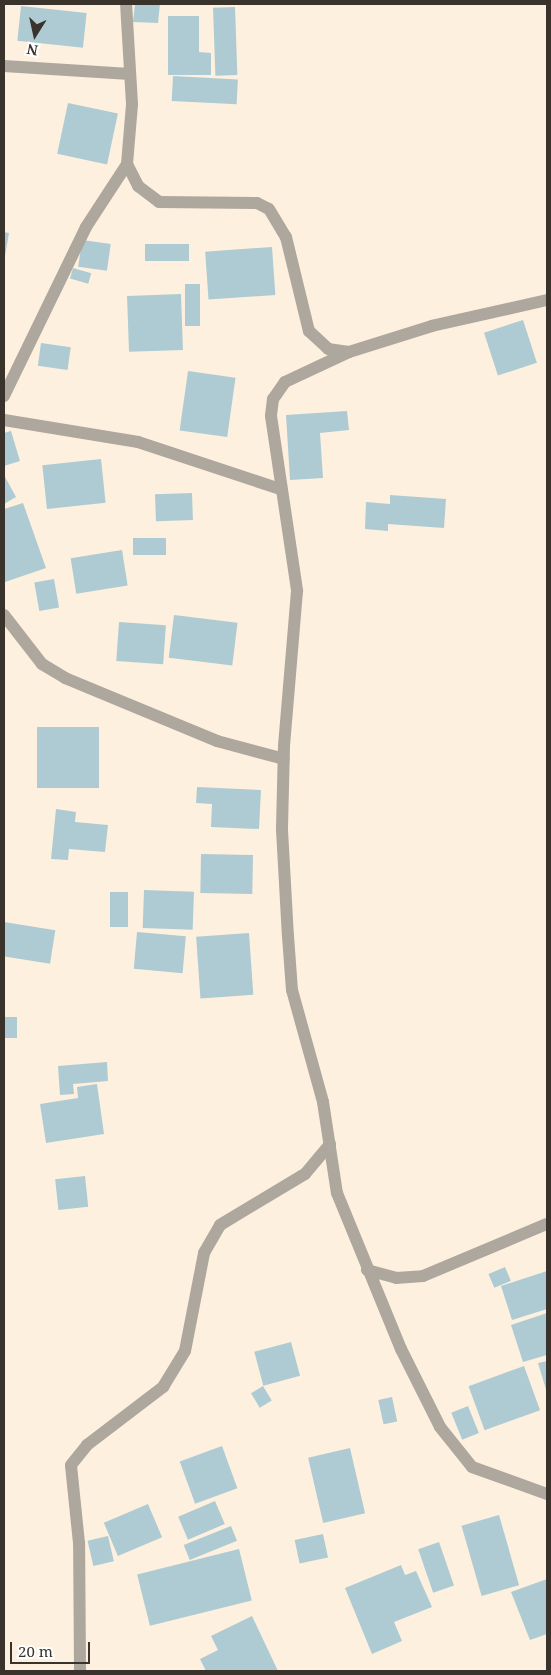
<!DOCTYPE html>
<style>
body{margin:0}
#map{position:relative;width:551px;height:1675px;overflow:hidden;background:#fdf0df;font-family:"Noto Serif",serif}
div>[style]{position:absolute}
.building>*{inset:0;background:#aecbd3;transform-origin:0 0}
.minor>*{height:12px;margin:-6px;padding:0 6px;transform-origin:6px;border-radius:6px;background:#aea79e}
span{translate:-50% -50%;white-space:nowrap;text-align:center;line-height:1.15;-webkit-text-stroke:4px #fff;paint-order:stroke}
.frame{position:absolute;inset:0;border:5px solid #39332b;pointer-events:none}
.north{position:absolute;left:10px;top:10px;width:50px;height:50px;-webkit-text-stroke:4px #fff;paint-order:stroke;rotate:190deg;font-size:14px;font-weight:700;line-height:20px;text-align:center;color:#39332b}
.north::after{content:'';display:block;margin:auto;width:18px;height:22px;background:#39332b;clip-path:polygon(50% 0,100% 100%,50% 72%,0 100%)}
.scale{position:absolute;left:10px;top:1642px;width:80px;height:22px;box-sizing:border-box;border:2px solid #39332b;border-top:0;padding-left:6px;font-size:15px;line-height:18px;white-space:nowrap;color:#39332b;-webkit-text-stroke:4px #fff;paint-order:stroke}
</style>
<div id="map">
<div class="building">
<i style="clip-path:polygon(135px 4px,160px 4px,158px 23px,133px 22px)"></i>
<i style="left:21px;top:6px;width:66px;height:35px;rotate:6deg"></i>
<i style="left:235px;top:7px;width:68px;height:22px;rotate:88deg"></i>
<i style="clip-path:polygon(168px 16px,199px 16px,199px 52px,211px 53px,211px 75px,168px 75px)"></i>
<i style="left:173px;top:76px;width:65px;height:25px;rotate:3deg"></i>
<i style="left:68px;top:103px;width:51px;height:52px;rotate:12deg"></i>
<i style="clip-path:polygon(4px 232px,9px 233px,5px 256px,4px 256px)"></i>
<i style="left:82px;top:240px;width:29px;height:27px;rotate:8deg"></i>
<i style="left:189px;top:244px;width:17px;height:44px;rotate:90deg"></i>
<i style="left:272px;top:247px;width:48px;height:67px;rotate:86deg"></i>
<i style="left:73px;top:268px;width:19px;height:11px;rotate:16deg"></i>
<i style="left:185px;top:284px;width:15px;height:42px"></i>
<i style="left:181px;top:294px;width:56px;height:54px;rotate:88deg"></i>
<i style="left:523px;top:320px;width:45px;height:41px;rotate:72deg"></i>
<i style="left:41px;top:343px;width:30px;height:23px;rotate:8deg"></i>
<i style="left:188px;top:371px;width:48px;height:60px;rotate:8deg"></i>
<i style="clip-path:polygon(347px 411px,349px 430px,320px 433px,323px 478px,290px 480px,286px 415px)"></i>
<i style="clip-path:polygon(11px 431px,20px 461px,4px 466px,4px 433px)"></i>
<i style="left:101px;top:459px;width:44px;height:59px;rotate:84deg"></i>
<i style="clip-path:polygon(4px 475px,16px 497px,4px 504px)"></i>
<i style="left:192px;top:493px;width:27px;height:37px;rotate:88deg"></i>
<i style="clip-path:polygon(390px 495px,446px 499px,444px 528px,388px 524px,388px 531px,365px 529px,366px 502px,390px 504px)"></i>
<i style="clip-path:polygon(23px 503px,46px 568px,5px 582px,4px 509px)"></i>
<i style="left:166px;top:538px;width:17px;height:33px;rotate:90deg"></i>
<i style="left:122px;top:550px;width:36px;height:52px;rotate:81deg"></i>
<i style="left:54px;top:579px;width:29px;height:20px;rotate:80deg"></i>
<i style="left:174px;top:615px;width:64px;height:43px;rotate:7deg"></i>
<i style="left:119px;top:622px;width:47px;height:39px;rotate:4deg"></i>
<i style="left:37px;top:727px;width:62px;height:61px"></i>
<i style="clip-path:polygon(197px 787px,261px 790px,259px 829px,211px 827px,212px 804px,196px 803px)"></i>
<i style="clip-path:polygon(56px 809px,76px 812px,75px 822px,108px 825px,105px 852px,69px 849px,68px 860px,51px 859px)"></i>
<i style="left:201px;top:854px;width:52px;height:39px;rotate:1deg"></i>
<i style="left:144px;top:890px;width:50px;height:38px;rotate:2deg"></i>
<i style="left:110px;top:892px;width:18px;height:35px"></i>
<i style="left:4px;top:922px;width:52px;height:34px;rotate:9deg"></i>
<i style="left:137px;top:932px;width:49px;height:37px;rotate:5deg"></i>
<i style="left:249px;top:933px;width:62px;height:53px;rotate:86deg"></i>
<i style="left:4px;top:1017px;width:13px;height:21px"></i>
<i style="clip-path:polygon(107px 1062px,108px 1081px,73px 1084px,74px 1094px,60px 1095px,58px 1066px)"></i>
<i style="clip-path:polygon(97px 1084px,104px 1134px,46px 1143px,40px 1104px,78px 1098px,77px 1087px)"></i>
<i style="left:85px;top:1176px;width:31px;height:30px;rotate:84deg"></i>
<i style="left:505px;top:1267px;width:15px;height:18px;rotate:67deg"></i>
<i style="clip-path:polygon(547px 1271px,547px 1309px,512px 1320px,501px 1286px)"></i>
<i style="clip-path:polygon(547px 1313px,547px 1355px,523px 1362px,511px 1325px)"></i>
<i style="left:291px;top:1342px;width:35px;height:38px;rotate:75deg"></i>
<i style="clip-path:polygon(547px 1361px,547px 1393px,538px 1363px)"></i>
<i style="left:524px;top:1366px;width:47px;height:59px;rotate:70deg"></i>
<i style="left:263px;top:1386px;width:17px;height:14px;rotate:59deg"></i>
<i style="left:392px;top:1397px;width:25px;height:14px;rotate:78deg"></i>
<i style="left:468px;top:1406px;width:29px;height:18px;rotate:68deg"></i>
<i style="left:222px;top:1446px;width:45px;height:45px;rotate:70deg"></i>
<i style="left:350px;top:1448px;width:67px;height:43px;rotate:77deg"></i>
<i style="left:215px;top:1501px;width:25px;height:40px;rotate:67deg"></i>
<i style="left:148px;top:1504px;width:36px;height:48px;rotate:67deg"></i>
<i style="left:499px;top:1515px;width:73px;height:39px;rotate:74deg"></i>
<i style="left:231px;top:1526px;width:16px;height:51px;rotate:68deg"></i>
<i style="left:323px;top:1534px;width:24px;height:29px;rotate:78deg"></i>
<i style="left:108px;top:1536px;width:26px;height:21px;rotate:77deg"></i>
<i style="left:439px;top:1542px;width:46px;height:22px;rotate:71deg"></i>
<i style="left:239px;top:1549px;width:53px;height:105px;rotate:76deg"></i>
<i style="clip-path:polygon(401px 1565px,405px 1575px,416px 1571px,432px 1607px,394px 1622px,402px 1641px,372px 1654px,345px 1588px)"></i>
<i style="clip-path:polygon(547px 1579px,547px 1634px,530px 1640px,511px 1592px)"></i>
<i style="clip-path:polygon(252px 1616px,278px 1671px,206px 1671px,200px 1659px,218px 1650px,211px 1636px)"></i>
</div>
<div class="minor">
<i style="left:4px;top:66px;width:126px;rotate:3.6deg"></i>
<i style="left:127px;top:164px;width:25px;rotate:63deg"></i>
<i style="left:138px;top:186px;width:26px;rotate:37deg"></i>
<i style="left:159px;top:202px;width:98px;rotate:0.6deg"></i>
<i style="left:257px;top:203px;width:13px;rotate:27deg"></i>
<i style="left:269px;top:209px;width:33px;rotate:59deg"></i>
<i style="left:286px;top:237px;width:97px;rotate:76.3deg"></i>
<i style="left:309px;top:331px;width:26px;rotate:43deg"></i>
<i style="left:328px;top:349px;width:21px;rotate:8deg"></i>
<i style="left:547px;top:300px;width:118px;rotate:167.3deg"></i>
<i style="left:432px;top:326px;width:87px;rotate:162.6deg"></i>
<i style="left:349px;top:352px;width:71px;rotate:154.9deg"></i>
<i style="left:285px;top:382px;width:21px;rotate:125deg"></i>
<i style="left:273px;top:399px;width:17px;rotate:97deg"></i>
<i style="left:271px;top:416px;width:177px;rotate:81.5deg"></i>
<i style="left:297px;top:591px;width:156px;rotate:94.8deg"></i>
<i style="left:284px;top:746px;width:84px;rotate:91.4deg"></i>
<i style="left:282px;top:830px;width:106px;rotate:86.8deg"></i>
<i style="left:288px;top:936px;width:54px;rotate:85.8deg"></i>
<i style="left:292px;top:990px;width:116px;rotate:74.5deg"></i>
<i style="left:323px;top:1102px;width:92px;rotate:81.3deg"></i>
<i style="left:337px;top:1193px;width:169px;rotate:67.7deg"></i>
<i style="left:401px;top:1349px;width:87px;rotate:63.4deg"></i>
<i style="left:440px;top:1427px;width:51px;rotate:51.3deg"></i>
<i style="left:472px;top:1467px;width:80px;rotate:19.8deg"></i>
<i style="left:4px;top:396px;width:188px;rotate:-64.1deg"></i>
<i style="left:86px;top:227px;width:75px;rotate:-56.9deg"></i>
<i style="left:127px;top:164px;width:60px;rotate:-85.2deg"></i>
<i style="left:132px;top:104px;width:100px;rotate:-93.4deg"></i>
<i style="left:4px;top:420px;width:136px;rotate:9.3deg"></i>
<i style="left:138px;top:442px;width:150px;rotate:18.3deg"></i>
<i style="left:4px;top:615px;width:62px;rotate:52.2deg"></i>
<i style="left:42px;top:664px;width:27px;rotate:31deg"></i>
<i style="left:65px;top:678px;width:165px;rotate:22.5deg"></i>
<i style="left:217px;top:741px;width:69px;rotate:15deg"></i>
<i style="left:367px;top:1270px;width:30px;rotate:15deg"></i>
<i style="left:396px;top:1278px;width:27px;rotate:-4deg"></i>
<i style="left:423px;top:1276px;width:134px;rotate:-22.8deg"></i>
<i style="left:80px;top:1671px;width:128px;rotate:-90.4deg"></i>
<i style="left:79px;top:1543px;width:78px;rotate:-95.9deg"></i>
<i style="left:71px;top:1465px;width:26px;rotate:-51deg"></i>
<i style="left:87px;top:1445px;width:96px;rotate:-37.3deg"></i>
<i style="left:163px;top:1387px;width:42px;rotate:-58.6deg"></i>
<i style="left:185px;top:1351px;width:100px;rotate:-79deg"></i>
<i style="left:204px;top:1253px;width:32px;rotate:-60deg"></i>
<i style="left:220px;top:1225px;width:99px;rotate:-31deg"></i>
<i style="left:305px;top:1174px;width:39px;rotate:-50deg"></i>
</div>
<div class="frame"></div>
<div class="north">N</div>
<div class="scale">20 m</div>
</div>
